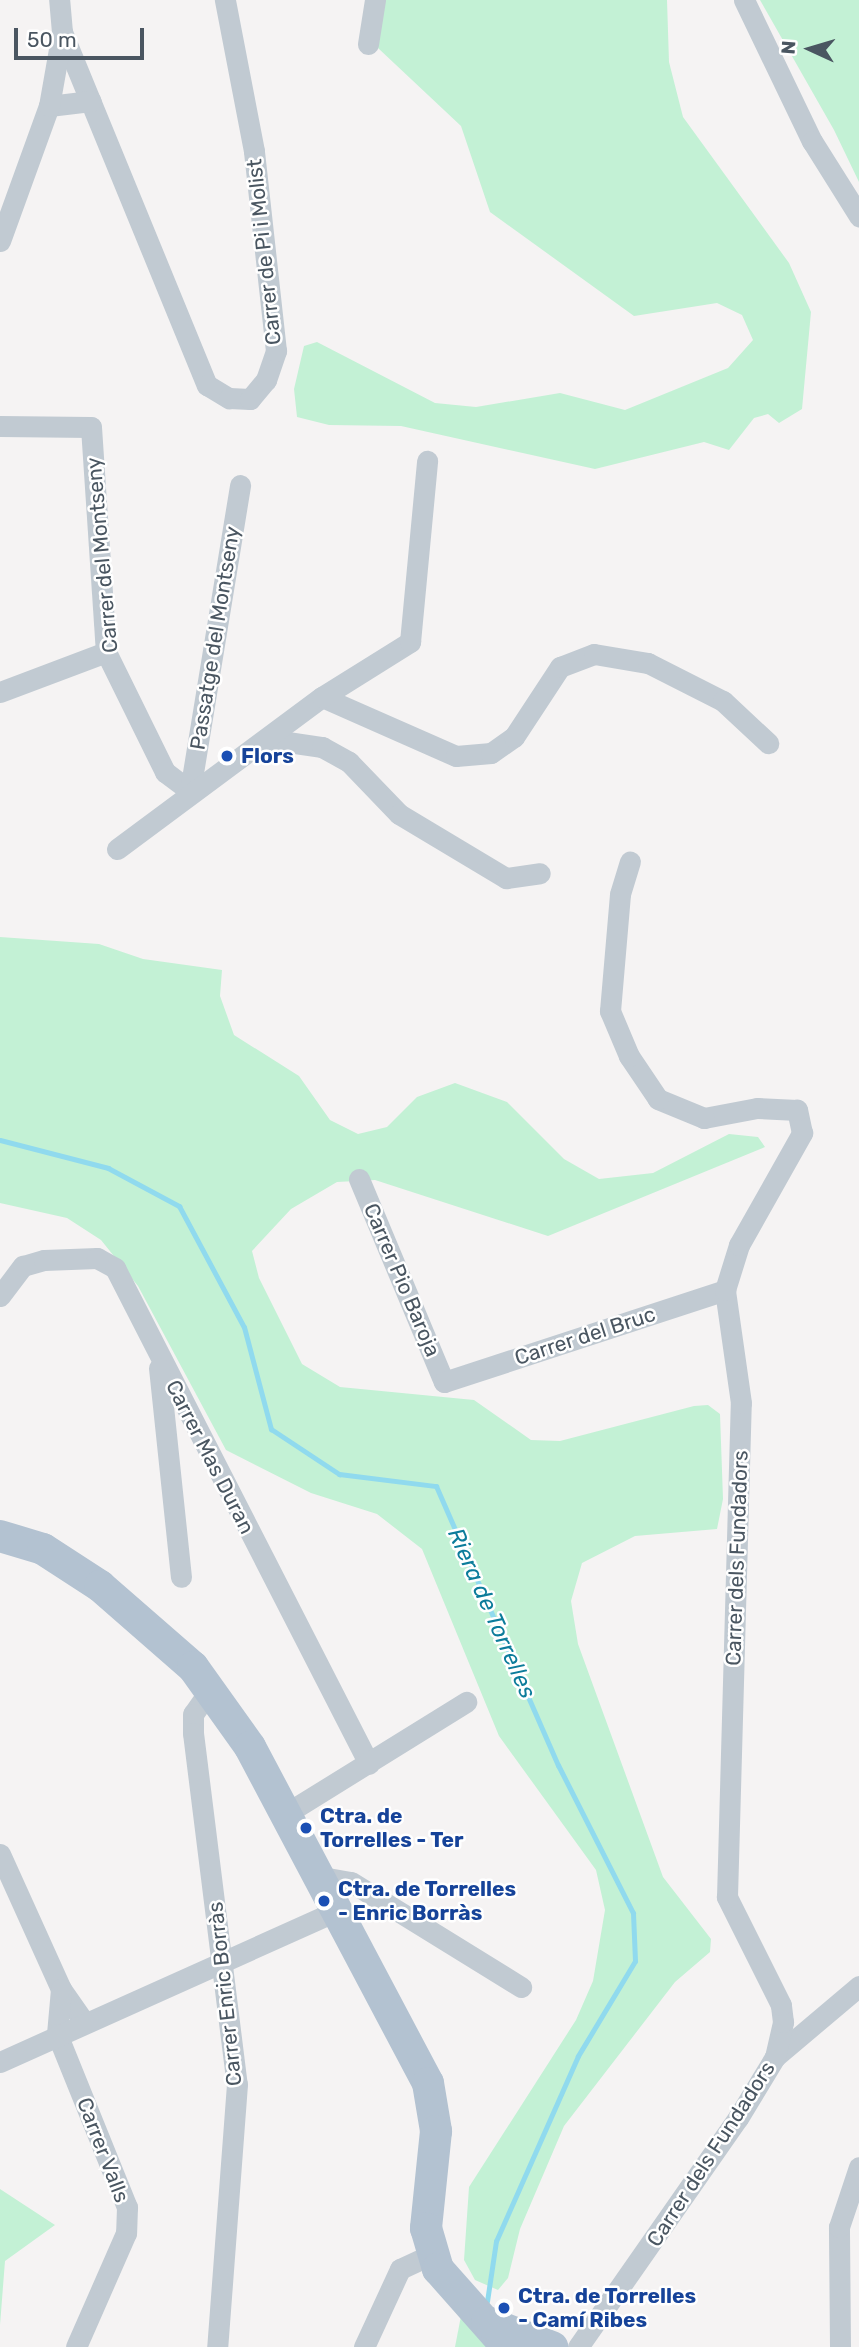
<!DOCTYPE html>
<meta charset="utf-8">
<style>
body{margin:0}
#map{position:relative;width:859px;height:2347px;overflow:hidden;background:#f5f3f3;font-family:Rubik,sans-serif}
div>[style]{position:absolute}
.green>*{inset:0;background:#c3f1d5}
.stream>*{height:5px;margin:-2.5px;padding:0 2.5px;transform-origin:2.5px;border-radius:2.5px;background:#90daee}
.street>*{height:21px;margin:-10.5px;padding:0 10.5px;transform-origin:10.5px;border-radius:10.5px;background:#c1cad2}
.primary>*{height:32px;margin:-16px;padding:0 16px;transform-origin:16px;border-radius:16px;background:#b3c2d1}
.dots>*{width:19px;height:19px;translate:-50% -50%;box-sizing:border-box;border:4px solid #fff;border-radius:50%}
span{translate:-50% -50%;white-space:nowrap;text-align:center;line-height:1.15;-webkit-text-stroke:5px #fff;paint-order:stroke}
.street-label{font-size:21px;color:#4a5661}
.transit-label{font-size:21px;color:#164399;font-weight:700}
.left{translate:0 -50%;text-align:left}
.water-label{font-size:23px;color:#0c7c9b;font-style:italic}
.north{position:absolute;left:775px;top:14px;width:70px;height:70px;-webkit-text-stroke:5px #fff;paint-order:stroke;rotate:274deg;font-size:19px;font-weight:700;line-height:28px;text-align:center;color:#4a5661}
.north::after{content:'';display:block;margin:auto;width:24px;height:32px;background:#4a5661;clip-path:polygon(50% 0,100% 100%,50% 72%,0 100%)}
.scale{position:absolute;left:14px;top:28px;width:130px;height:32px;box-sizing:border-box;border:4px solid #4a5661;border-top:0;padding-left:9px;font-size:21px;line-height:24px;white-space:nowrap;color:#4a5661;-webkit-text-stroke:5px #fff;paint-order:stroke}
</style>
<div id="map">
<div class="green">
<i style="clip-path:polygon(367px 0,667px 0,669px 62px,683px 117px,789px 263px,811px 312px,802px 409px,779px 423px,768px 414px,754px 418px,729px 450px,704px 442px,595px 469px,401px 426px,329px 425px,297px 417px,294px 389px,304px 346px,317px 342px,435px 403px,476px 407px,560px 393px,625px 410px,728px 368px,753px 340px,742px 315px,717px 303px,634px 316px,490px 212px,461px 126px,362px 33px)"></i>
<i style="clip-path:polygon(760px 0,859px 0,859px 182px,834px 130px)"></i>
<i style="clip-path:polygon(0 937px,99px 944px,143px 959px,222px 970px,220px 996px,234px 1035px,299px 1076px,330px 1120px,358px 1134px,387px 1127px,417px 1097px,455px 1083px,507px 1102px,564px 1159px,599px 1179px,653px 1173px,729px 1134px,758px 1137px,765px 1147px,548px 1236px,375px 1180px,337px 1182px,291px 1209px,252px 1251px,259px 1278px,302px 1364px,340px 1387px,474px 1400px,531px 1440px,560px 1441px,694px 1406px,708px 1405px,720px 1414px,723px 1499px,717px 1529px,635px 1536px,582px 1563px,571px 1601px,578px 1644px,663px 1877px,711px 1939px,710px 1952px,675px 1982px,564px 2126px,520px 2229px,508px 2278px,498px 2290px,475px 2280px,464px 2260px,469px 2187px,576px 2020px,593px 1981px,605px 1910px,596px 1870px,499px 1736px,422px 1549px,377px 1514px,311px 1493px,226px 1450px,138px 1286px,101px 1240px,67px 1218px,0 1203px)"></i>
<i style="clip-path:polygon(0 2189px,55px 2225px,5px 2261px,0 2325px)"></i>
<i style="clip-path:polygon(461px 2316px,487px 2347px,455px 2347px)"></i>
</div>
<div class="stream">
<i style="left:0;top:1140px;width:112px;rotate:14.5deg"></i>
<i style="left:108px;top:1168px;width:81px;rotate:28.2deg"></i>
<i style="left:179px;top:1206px;width:137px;rotate:61.8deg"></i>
<i style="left:244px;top:1327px;width:106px;rotate:75.2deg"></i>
<i style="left:271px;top:1429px;width:82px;rotate:33.5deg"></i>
<i style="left:339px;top:1474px;width:98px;rotate:7.1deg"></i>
<i style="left:436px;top:1486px;width:305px;rotate:66.4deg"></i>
<i style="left:558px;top:1765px;width:166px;rotate:63.1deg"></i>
<i style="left:633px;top:1913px;width:48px;rotate:87.6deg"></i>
<i style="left:635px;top:1961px;width:111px;rotate:121deg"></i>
<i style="left:578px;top:2056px;width:202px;rotate:113.9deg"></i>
<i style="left:496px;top:2241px;width:61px;rotate:98.5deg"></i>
</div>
<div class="street">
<i style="left:744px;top:0;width:157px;rotate:64.3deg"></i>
<i style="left:812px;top:141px;width:89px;rotate:57.9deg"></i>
<i style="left:62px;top:32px;width:382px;rotate:67.7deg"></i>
<i style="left:207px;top:385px;width:26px;rotate:31deg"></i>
<i style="left:229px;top:398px;width:21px;rotate:3deg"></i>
<i style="left:250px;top:399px;width:25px;rotate:-50deg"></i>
<i style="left:266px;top:380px;width:31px;rotate:-71deg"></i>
<i style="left:276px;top:351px;width:201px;rotate:-96.3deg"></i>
<i style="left:254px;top:151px;width:154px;rotate:-100.9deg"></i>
<i style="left:368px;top:44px;width:45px;rotate:-81deg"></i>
<i style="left:49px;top:106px;width:42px;rotate:-6.8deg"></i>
<i style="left:0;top:241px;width:144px;rotate:-70.1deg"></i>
<i style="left:49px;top:106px;width:75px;rotate:-80deg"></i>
<i style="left:62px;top:32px;width:32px;rotate:-95deg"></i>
<i style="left:0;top:426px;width:91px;rotate:0.6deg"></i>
<i style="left:91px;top:427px;width:225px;rotate:86.2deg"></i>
<i style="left:106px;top:652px;width:134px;rotate:63.8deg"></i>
<i style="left:165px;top:772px;width:31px;rotate:37deg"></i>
<i style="left:0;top:692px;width:113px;rotate:-20.7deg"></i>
<i style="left:322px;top:697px;width:146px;rotate:23.8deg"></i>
<i style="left:456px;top:756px;width:35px;rotate:-5deg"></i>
<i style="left:491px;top:753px;width:28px;rotate:-35deg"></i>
<i style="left:514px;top:737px;width:84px;rotate:-56.7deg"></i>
<i style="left:560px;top:667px;width:36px;rotate:-21deg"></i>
<i style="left:594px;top:654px;width:55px;rotate:9.5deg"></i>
<i style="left:648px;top:663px;width:84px;rotate:26.9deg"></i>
<i style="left:723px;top:701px;width:62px;rotate:43deg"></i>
<i style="left:267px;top:739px;width:56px;rotate:8.3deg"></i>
<i style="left:322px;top:747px;width:31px;rotate:29deg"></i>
<i style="left:349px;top:762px;width:72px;rotate:46.1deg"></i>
<i style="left:399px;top:814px;width:125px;rotate:30.9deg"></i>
<i style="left:506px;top:878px;width:34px;rotate:-8deg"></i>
<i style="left:190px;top:791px;width:310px;rotate:-80.7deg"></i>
<i style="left:117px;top:849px;width:255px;rotate:-36.6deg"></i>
<i style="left:322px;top:697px;width:104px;rotate:-32deg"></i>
<i style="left:410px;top:642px;width:182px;rotate:-84.6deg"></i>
<i style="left:359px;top:1179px;width:220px;rotate:67.3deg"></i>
<i style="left:444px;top:1382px;width:296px;rotate:-18.1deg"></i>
<i style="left:0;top:1296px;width:38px;rotate:-53deg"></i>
<i style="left:23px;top:1266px;width:22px;rotate:-16deg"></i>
<i style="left:44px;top:1260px;width:53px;rotate:-2.2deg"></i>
<i style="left:97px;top:1258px;width:21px;rotate:29deg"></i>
<i style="left:115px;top:1268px;width:557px;rotate:62.88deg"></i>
<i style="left:159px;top:1368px;width:210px;rotate:84deg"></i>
<i style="left:210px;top:1690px;width:29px;rotate:125deg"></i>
<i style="left:193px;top:1714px;width:19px;rotate:90deg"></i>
<i style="left:193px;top:1733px;width:354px;rotate:82.9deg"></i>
<i style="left:237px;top:2084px;width:264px;rotate:94.3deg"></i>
<i style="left:287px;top:1813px;width:211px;rotate:-31.8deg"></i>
<i style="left:0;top:1854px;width:148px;rotate:65.7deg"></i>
<i style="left:61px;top:1989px;width:40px;rotate:55.1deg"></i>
<i style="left:322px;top:1877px;width:29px;rotate:10deg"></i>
<i style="left:351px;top:1882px;width:200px;rotate:31.7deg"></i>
<i style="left:61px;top:1989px;width:45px;rotate:95.1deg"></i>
<i style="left:57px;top:2034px;width:187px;rotate:68deg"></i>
<i style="left:127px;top:2207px;width:26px;rotate:92deg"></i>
<i style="left:126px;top:2233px;width:124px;rotate:113.7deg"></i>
<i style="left:775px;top:2057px;width:110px;rotate:-40.2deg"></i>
<i style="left:0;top:2062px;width:373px;rotate:-24.2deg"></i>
<i style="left:364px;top:2347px;width:86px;rotate:-65.2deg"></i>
<i style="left:400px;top:2269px;width:35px;rotate:-25deg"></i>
<i style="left:578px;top:2347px;width:279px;rotate:-55.1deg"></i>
<i style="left:738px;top:2118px;width:71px;rotate:-58.8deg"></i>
<i style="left:775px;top:2057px;width:36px;rotate:-77deg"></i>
<i style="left:783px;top:2022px;width:17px;rotate:-97deg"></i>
<i style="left:781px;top:2005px;width:121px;rotate:-116.6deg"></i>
<i style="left:727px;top:1897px;width:494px;rotate:-88.4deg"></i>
<i style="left:741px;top:1403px;width:114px;rotate:-98.1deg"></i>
<i style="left:725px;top:1290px;width:47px;rotate:-72.7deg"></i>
<i style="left:739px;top:1245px;width:129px;rotate:-60.6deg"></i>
<i style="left:802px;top:1133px;width:24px;rotate:-102deg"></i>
<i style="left:797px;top:1110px;width:40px;rotate:-177.1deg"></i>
<i style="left:757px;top:1108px;width:54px;rotate:169.3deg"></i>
<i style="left:704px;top:1118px;width:50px;rotate:-157.6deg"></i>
<i style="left:658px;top:1099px;width:52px;rotate:-124deg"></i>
<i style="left:629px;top:1056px;width:49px;rotate:-112.9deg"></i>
<i style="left:610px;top:1011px;width:117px;rotate:-85.1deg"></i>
<i style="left:620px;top:894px;width:34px;rotate:-73deg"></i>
<i style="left:840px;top:2347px;width:120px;rotate:-90.5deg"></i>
<i style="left:839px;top:2227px;width:63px;rotate:-71.6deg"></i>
</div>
<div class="primary">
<i style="left:0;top:1536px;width:45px;rotate:16.8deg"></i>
<i style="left:43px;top:1549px;width:68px;rotate:33deg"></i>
<i style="left:100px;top:1586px;width:123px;rotate:41.1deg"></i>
<i style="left:193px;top:1667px;width:98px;rotate:54.5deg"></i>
<i style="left:250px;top:1747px;width:380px;rotate:62.1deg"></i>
<i style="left:428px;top:2083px;width:49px;rotate:80.5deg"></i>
<i style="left:436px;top:2131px;width:98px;rotate:95.9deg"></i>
<i style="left:426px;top:2228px;width:43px;rotate:73.7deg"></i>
<i style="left:438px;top:2269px;width:104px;rotate:48.5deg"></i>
<i style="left:487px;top:2322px;width:70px;rotate:21deg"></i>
</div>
<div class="dots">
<i style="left:227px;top:756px;background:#1a4fb4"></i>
<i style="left:306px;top:1828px;background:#1a4fb4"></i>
<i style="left:324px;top:1901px;background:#1a4fb4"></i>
<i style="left:504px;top:2308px;background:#1a4fb4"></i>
</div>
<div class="street-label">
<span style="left:264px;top:252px;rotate:-96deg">Carrer de Pi i Molist</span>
<span style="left:102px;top:555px;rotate:-95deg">Carrer del Montseny</span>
<span style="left:215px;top:638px;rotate:-81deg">Passatge del Montseny</span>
<span style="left:402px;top:1280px;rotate:67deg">Carrer Pio Baroja</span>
<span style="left:585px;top:1336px;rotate:-18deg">Carrer del Bruc</span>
<span style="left:210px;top:1457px;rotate:63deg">Carrer Mas Duran</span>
<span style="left:737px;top:1558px;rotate:-88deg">Carrer dels Fundadors</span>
<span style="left:225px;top:1994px;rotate:-96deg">Carrer Enric Borràs</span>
<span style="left:103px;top:2150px;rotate:69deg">Carrer Valls</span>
<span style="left:711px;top:2154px;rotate:-57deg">Carrer dels Fundadors</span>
</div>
<div class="transit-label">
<span class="left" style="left:241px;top:756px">Flors</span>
<span class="left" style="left:320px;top:1828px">Ctra. de<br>Torrelles - Ter</span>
<span class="left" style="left:338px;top:1901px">Ctra. de Torrelles<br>- Enric Borràs</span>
<span class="left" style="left:518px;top:2308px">Ctra. de Torrelles<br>- Camí Ribes</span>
</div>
<div class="water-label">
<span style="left:492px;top:1613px;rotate:66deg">Riera de Torrelles</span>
</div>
<div class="north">N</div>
<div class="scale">50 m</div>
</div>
